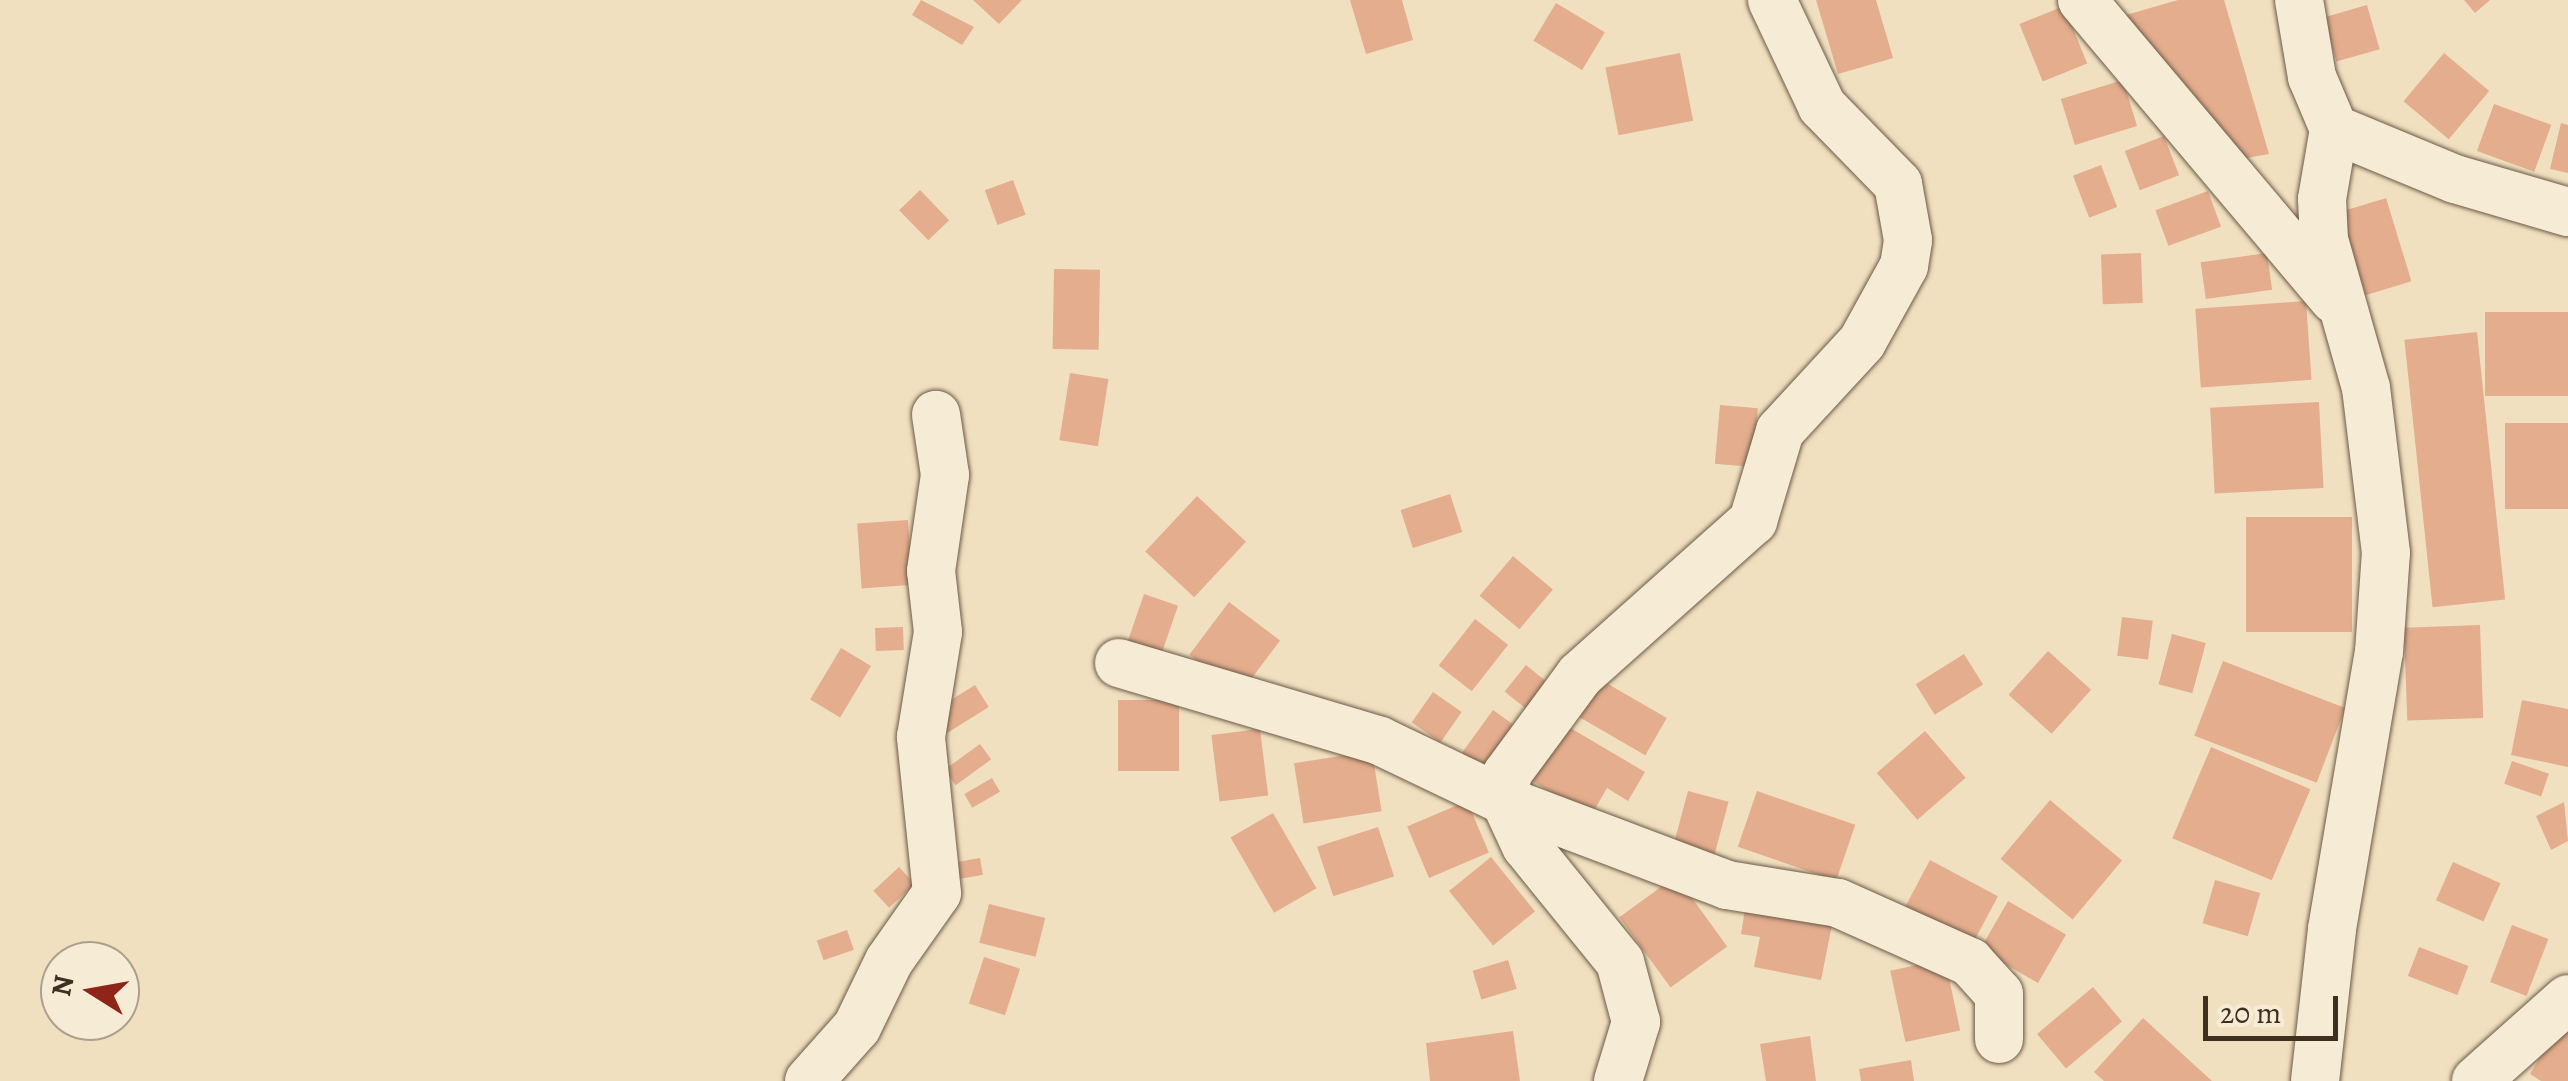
<!DOCTYPE html>
<style>
body{margin:0}
#map{position:relative;width:2568px;height:1081px;overflow:hidden;background:#f1e0bf;font-family:Alegreya,serif}
div>[style]{position:absolute}
.building>*{inset:0;background:#e4ad8d;transform-origin:0 0}
.roads{filter:drop-shadow(0 0 2px #6b5b48) drop-shadow(0 0 2px #6b5b48)}
.street>*{height:48px;margin:-24px;padding:0 24px;transform-origin:24px;border-radius:24px;background:#f6ebd5}
span{translate:-50% -50%;white-space:nowrap;text-align:center;line-height:1.15;-webkit-text-stroke:8px #f6ebd5;paint-order:stroke}
.north{position:absolute;left:40px;top:941px;width:100px;height:100px;box-sizing:border-box;background:#f6ebd5;border:2px solid #aca08d;border-radius:50%;rotate:281deg;font-size:28px;font-weight:700;line-height:40px;text-align:center;color:#3e2f21}
.north::after{content:'';display:block;margin:auto;width:35px;height:45px;background:#8f2418;clip-path:polygon(50% 0,100% 100%,50% 72%,0 100%)}
.scale{position:absolute;left:2203px;top:996px;width:135px;height:45px;box-sizing:border-box;border:5px solid #3e2f21;border-top:0;padding-left:12px;font-size:30px;line-height:35px;white-space:nowrap;color:#3e2f21;-webkit-text-stroke:8px #f6ebd5;paint-order:stroke}
</style>
<div id="map">
<div class="building">
<i style="clip-path:polygon(921px 0,974px 27px,962px 45px,912px 15px)"></i>
<i style="clip-path:polygon(973px 0,1022px 0,999px 24px)"></i>
<i style="clip-path:polygon(1350px 0,1402px 0,1413px 40px,1366px 54px)"></i>
<i style="clip-path:polygon(1816px 0,1876px 0,1893px 58px,1838px 74px)"></i>
<i style="clip-path:polygon(2178px 0,2224px 0,2269px 154px,2235px 160px,2112px 19px)"></i>
<i style="clip-path:polygon(2464px 0,2490px 0,2475px 13px)"></i>
<i style="left:1556px;top:3px;width:57px;height:44px;rotate:31deg"></i>
<i style="left:2367px;top:5px;width:46px;height:45px;rotate:74deg"></i>
<i style="left:2064px;top:6px;width:62px;height:48px;rotate:68deg"></i>
<i style="left:1680px;top:53px;width:69px;height:76px;rotate:79deg"></i>
<i style="left:2444px;top:53px;width:59px;height:63px;rotate:40deg"></i>
<i style="left:2123px;top:80px;width:48px;height:65px;rotate:73deg"></i>
<i style="left:2494px;top:104px;width:61px;height:50px;rotate:20deg"></i>
<i style="clip-path:polygon(2561px 123px,2568px 125px,2568px 173px,2550px 169px)"></i>
<i style="left:2164px;top:136px;width:42px;height:42px;rotate:69deg"></i>
<i style="left:2101px;top:165px;width:45px;height:30px;rotate:69deg"></i>
<i style="left:1013px;top:180px;width:37px;height:30px;rotate:70deg"></i>
<i style="left:920px;top:190px;width:42px;height:29px;rotate:46deg"></i>
<i style="left:2208px;top:191px;width:38px;height:56px;rotate:70deg"></i>
<i style="left:2386px;top:198px;width:87px;height:48px;rotate:73deg"></i>
<i style="left:2141px;top:253px;width:50px;height:40px;rotate:88deg"></i>
<i style="left:2267px;top:253px;width:37px;height:67px;rotate:82deg"></i>
<i style="left:1054px;top:269px;width:46px;height:80px;rotate:1deg"></i>
<i style="left:2306px;top:301px;width:79px;height:111px;rotate:86deg"></i>
<i style="left:2568px;top:312px;width:84px;height:83px;rotate:90deg"></i>
<i style="left:2477px;top:332px;width:269px;height:73px;rotate:84deg"></i>
<i style="left:1070px;top:373px;width:39px;height:68px;rotate:9deg"></i>
<i style="left:2319px;top:402px;width:86px;height:109px;rotate:87deg"></i>
<i style="left:1720px;top:405px;width:38px;height:59px;rotate:5deg"></i>
<i style="left:2568px;top:423px;width:86px;height:63px;rotate:90deg"></i>
<i style="left:1450px;top:494px;width:40px;height:52px;rotate:72deg"></i>
<i style="left:1197px;top:496px;width:67px;height:76px;rotate:43deg"></i>
<i style="left:2246px;top:517px;width:106px;height:115px"></i>
<i style="left:908px;top:520px;width:65px;height:51px;rotate:86deg"></i>
<i style="left:1513px;top:556px;width:52px;height:52px;rotate:40deg"></i>
<i style="left:1144px;top:594px;width:36px;height:57px;rotate:19deg"></i>
<i style="left:1229px;top:602px;width:64px;height:66px;rotate:37deg"></i>
<i style="left:2122px;top:617px;width:31px;height:39px;rotate:7deg"></i>
<i style="left:1475px;top:619px;width:42px;height:59px;rotate:38deg"></i>
<i style="left:2480px;top:625px;width:93px;height:76px;rotate:88deg"></i>
<i style="left:903px;top:627px;width:23px;height:28px;rotate:88deg"></i>
<i style="left:2172px;top:634px;width:35px;height:52px;rotate:15deg"></i>
<i style="left:841px;top:648px;width:35px;height:60px;rotate:31deg"></i>
<i style="left:2048px;top:651px;width:58px;height:59px;rotate:42deg"></i>
<i style="left:1964px;top:654px;width:36px;height:57px;rotate:58deg"></i>
<i style="left:2223px;top:661px;width:131px;height:80px;rotate:21deg"></i>
<i style="left:1526px;top:665px;width:32px;height:34px;rotate:39deg"></i>
<i style="left:1601px;top:680px;width:76px;height:43px;rotate:30deg"></i>
<i style="left:975px;top:685px;width:26px;height:50px;rotate:58deg"></i>
<i style="left:1433px;top:692px;width:35px;height:37px;rotate:35deg"></i>
<i style="left:1118px;top:700px;width:61px;height:71px"></i>
<i style="clip-path:polygon(2522px 700px,2568px 709px,2568px 767px,2511px 755px)"></i>
<i style="left:1493px;top:710px;width:32px;height:53px;rotate:36deg"></i>
<i style="clip-path:polygon(1562px 723px,1645px 772px,1628px 801px,1607px 788px,1591px 816px,1529px 779px)"></i>
<i style="left:1260px;top:729px;width:67px;height:49px;rotate:83deg"></i>
<i style="left:1925px;top:731px;width:62px;height:64px;rotate:49deg"></i>
<i style="left:980px;top:744px;width:19px;height:44px;rotate:54deg"></i>
<i style="left:2211px;top:747px;width:108px;height:99px;rotate:23deg"></i>
<i style="left:1372px;top:751px;width:61px;height:79px;rotate:81deg"></i>
<i style="left:2512px;top:761px;width:39px;height:24px;rotate:19deg"></i>
<i style="left:992px;top:778px;width:16px;height:32px;rotate:60deg"></i>
<i style="left:1688px;top:791px;width:42px;height:56px;rotate:15deg"></i>
<i style="left:1757px;top:791px;width:104px;height:59px;rotate:19deg"></i>
<i style="left:2050px;top:800px;width:94px;height:77px;rotate:40deg"></i>
<i style="left:1467px;top:801px;width:56px;height:65px;rotate:67deg"></i>
<i style="clip-path:polygon(2564px 802px,2568px 841px,2551px 850px,2536px 816px)"></i>
<i style="left:1273px;top:813px;width:87px;height:49px;rotate:60deg"></i>
<i style="left:1378px;top:827px;width:52px;height:64px;rotate:72deg"></i>
<i style="left:1491px;top:857px;width:70px;height:54px;rotate:51deg"></i>
<i style="left:980px;top:858px;width:17px;height:27px;rotate:80deg"></i>
<i style="left:1930px;top:860px;width:77px;height:52px;rotate:28deg"></i>
<i style="left:2453px;top:862px;width:52px;height:42px;rotate:24deg"></i>
<i style="left:899px;top:867px;width:23px;height:35px;rotate:47deg"></i>
<i style="left:1676px;top:876px;width:87px;height:70px;rotate:54deg"></i>
<i style="left:2215px;top:880px;width:47px;height:45px;rotate:16deg"></i>
<i style="left:2008px;top:901px;width:67px;height:56px;rotate:30deg"></i>
<i style="clip-path:polygon(1746px 903px,1833px 920px,1821px 980px,1754px 967px,1760px 937px,1741px 934px)"></i>
<i style="left:989px;top:904px;width:58px;height:40px;rotate:14deg"></i>
<i style="left:2512px;top:925px;width:39px;height:61px;rotate:21deg"></i>
<i style="left:847px;top:930px;width:21px;height:32px;rotate:71deg"></i>
<i style="left:2419px;top:947px;width:53px;height:31px;rotate:21deg"></i>
<i style="left:984px;top:957px;width:38px;height:49px;rotate:18deg"></i>
<i style="left:1945px;top:959px;width:73px;height:56px;rotate:78deg"></i>
<i style="left:1508px;top:960px;width:30px;height:37px;rotate:73deg"></i>
<i style="left:2093px;top:987px;width:45px;height:73px;rotate:50deg"></i>
<i style="clip-path:polygon(2568px 1010px,2568px 1081px,2541px 1081px,2530px 1074px)"></i>
<i style="clip-path:polygon(2143px 1018px,2212px 1081px,2104px 1081px,2094px 1072px)"></i>
<i style="clip-path:polygon(1513px 1031px,1520px 1081px,1430px 1081px,1426px 1043px)"></i>
<i style="clip-path:polygon(1810px 1036px,1816px 1081px,1766px 1081px,1760px 1044px)"></i>
<i style="clip-path:polygon(1911px 1060px,1914px 1081px,1861px 1081px,1859px 1069px)"></i>
</div>
<div class="roads">
<div class="street">
<i style="left:2082px;top:0;width:391px;rotate:49.9deg"></i>
<i style="left:2299px;top:0;width:78px;rotate:80.4deg"></i>
<i style="left:2312px;top:77px;width:56px;rotate:67.1deg"></i>
<i style="left:2334px;top:129px;width:131px;rotate:22.5deg"></i>
<i style="left:2455px;top:179px;width:118px;rotate:16.3deg"></i>
<i style="left:1119px;top:663px;width:272px;rotate:16.6deg"></i>
<i style="left:1380px;top:741px;width:139px;rotate:25.6deg"></i>
<i style="left:1505px;top:801px;width:237px;rotate:20.7deg"></i>
<i style="left:1727px;top:885px;width:112px;rotate:9.2deg"></i>
<i style="left:1838px;top:903px;width:145px;rotate:24.1deg"></i>
<i style="left:1970px;top:962px;width:43px;rotate:47.8deg"></i>
<i style="left:1999px;top:994px;width:45px;rotate:90deg"></i>
<i style="left:809px;top:1081px;width:72px;rotate:-48.4deg"></i>
<i style="left:857px;top:1027px;width:73px;rotate:-64.1deg"></i>
<i style="left:889px;top:961px;width:83px;rotate:-54.8deg"></i>
<i style="left:937px;top:893px;width:157px;rotate:-95.9deg"></i>
<i style="left:921px;top:737px;width:106px;rotate:-80.8deg"></i>
<i style="left:938px;top:632px;width:61px;rotate:-96.5deg"></i>
<i style="left:931px;top:571px;width:97px;rotate:-81.7deg"></i>
<i style="left:945px;top:475px;width:61px;rotate:-98.5deg"></i>
<i style="left:1618px;top:1081px;width:62px;rotate:-73deg"></i>
<i style="left:1636px;top:1022px;width:62px;rotate:-104.9deg"></i>
<i style="left:1620px;top:962px;width:149px;rotate:-129deg"></i>
<i style="left:1526px;top:846px;width:50px;rotate:-115deg"></i>
<i style="left:1505px;top:801px;width:27px;rotate:-86deg"></i>
<i style="left:1507px;top:774px;width:123px;rotate:-53.6deg"></i>
<i style="left:1580px;top:675px;width:232px;rotate:-41.7deg"></i>
<i style="left:1753px;top:521px;width:94px;rotate:-73.3deg"></i>
<i style="left:1780px;top:431px;width:121px;rotate:-47.3deg"></i>
<i style="left:1862px;top:342px;width:87px;rotate:-61.1deg"></i>
<i style="left:1904px;top:266px;width:26px;rotate:-81deg"></i>
<i style="left:1908px;top:240px;width:57px;rotate:-100.1deg"></i>
<i style="left:1898px;top:184px;width:109px;rotate:-134.3deg"></i>
<i style="left:1822px;top:106px;width:117px;rotate:-115.3deg"></i>
<i style="left:2315px;top:1081px;width:153px;rotate:-83.6deg"></i>
<i style="left:2332px;top:929px;width:281px;rotate:-80.4deg"></i>
<i style="left:2379px;top:652px;width:99px;rotate:-86deg"></i>
<i style="left:2386px;top:553px;width:166px;rotate:-96.9deg"></i>
<i style="left:2366px;top:388px;width:154px;rotate:-105.8deg"></i>
<i style="left:2324px;top:240px;width:41px;rotate:-92.8deg"></i>
<i style="left:2322px;top:199px;width:71px;rotate:-80.3deg"></i>
<i style="left:2476px;top:1081px;width:123px;rotate:-41.7deg"></i>
</div>
</div>
<div class="north">N</div>
<div class="scale">20 m</div>
</div>
